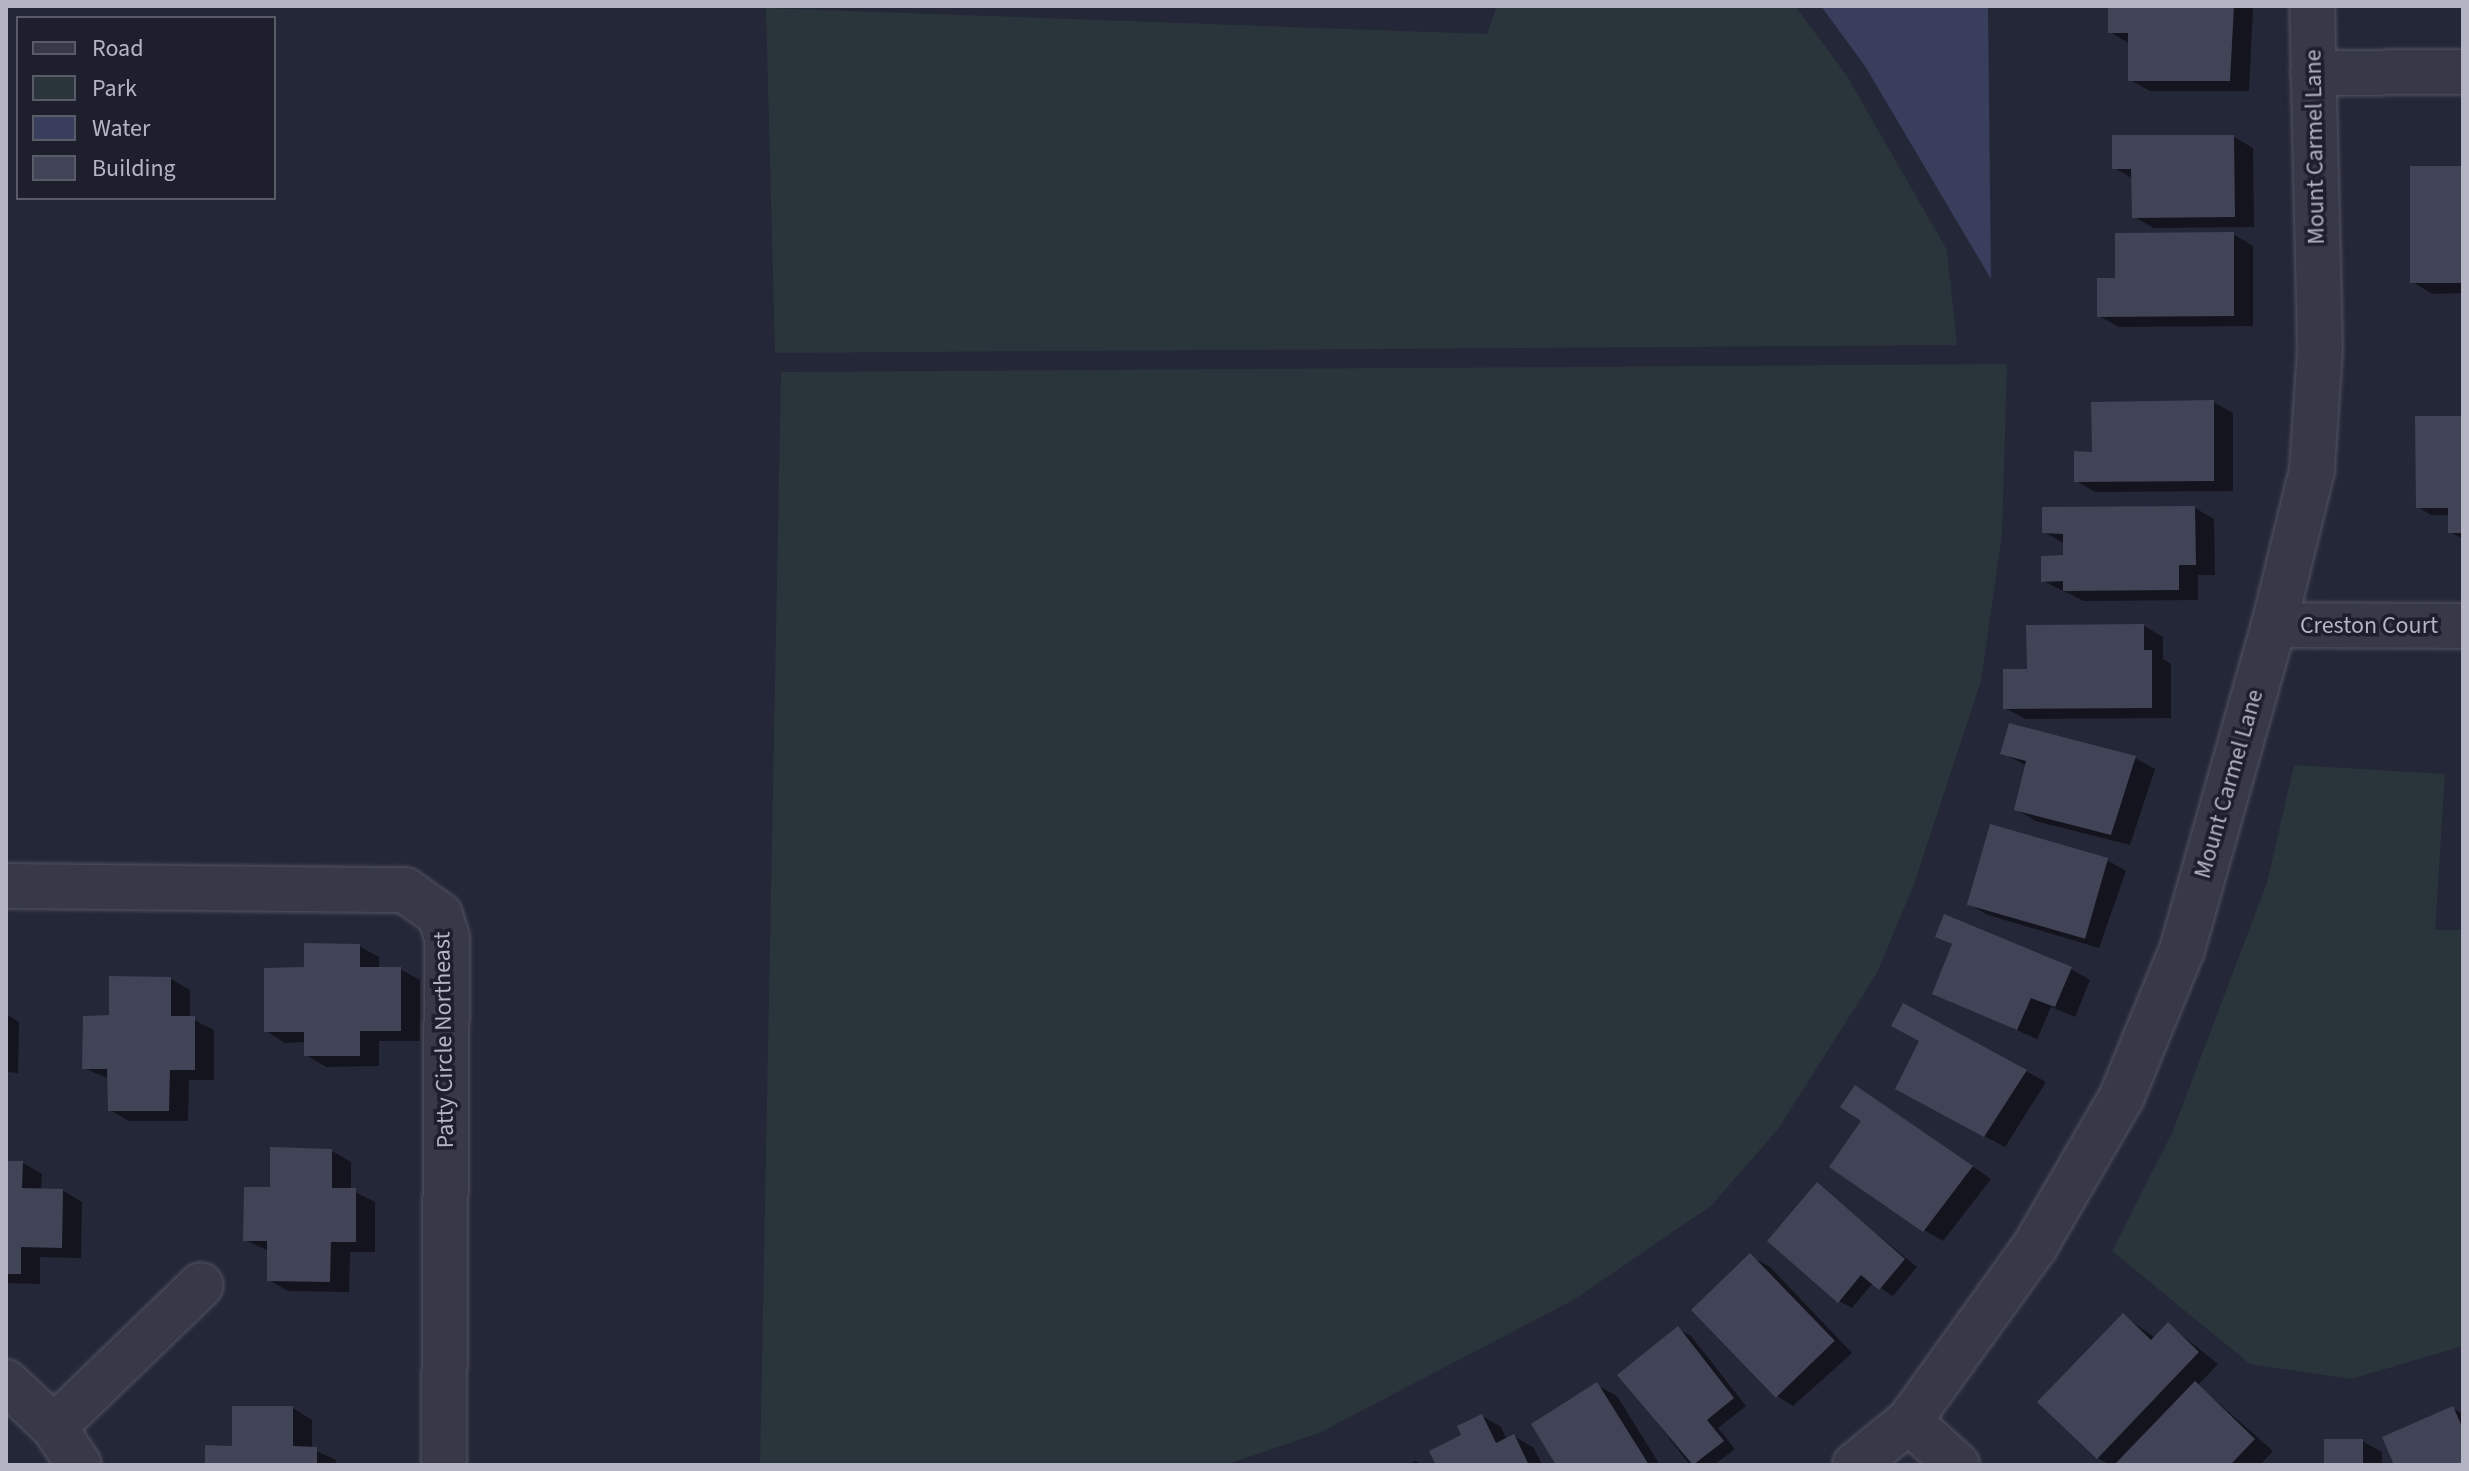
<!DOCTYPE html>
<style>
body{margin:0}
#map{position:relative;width:2469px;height:1471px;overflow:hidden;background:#242737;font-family:"Source Sans 3",sans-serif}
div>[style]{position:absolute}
.green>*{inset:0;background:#29353b}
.water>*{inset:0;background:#3a3e5d}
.shadow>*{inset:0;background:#0007}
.building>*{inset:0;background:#414457;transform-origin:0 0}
.roads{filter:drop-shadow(0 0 2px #535463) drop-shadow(0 0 2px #535463)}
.minor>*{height:44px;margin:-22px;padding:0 22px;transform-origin:22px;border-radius:22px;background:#383948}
span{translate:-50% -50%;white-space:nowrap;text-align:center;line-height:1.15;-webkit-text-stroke:7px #1d1f2d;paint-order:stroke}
.street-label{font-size:24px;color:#b3b4c4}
.frame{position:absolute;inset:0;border:8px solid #b3b4c4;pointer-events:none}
.legend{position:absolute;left:16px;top:16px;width:260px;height:184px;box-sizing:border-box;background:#1d1f2d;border:2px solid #595b69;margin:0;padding:10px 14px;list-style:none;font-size:24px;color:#b3b4c4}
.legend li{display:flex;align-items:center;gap:16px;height:40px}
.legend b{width:40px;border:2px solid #595b69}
</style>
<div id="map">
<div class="green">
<i style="clip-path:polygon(1497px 6px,1795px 6px,1847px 76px,1947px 250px,1957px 345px,775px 353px,766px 8px,1487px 34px)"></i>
<i style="clip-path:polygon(2007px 364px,2002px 534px,1981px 681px,1914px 884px,1877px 973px,1778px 1129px,1712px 1205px,1575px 1299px,1319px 1433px,1225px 1465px,760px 1465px,781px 372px)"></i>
<i style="clip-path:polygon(2294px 765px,2445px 774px,2435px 930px,2463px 930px,2463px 1346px,2351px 1379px,2250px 1364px,2112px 1251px,2172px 1133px,2267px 883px)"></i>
</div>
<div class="water">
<i style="clip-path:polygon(1821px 6px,1988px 6px,1991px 279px,1865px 66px)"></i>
</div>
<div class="shadow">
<i style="clip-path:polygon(2110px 6px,2253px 8px,2249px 91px,2150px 91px,2130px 80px,2130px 44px,2110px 32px)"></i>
<i style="clip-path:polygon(2234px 137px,2253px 148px,2254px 227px,2154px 228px,2134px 217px,2134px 179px,2114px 168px)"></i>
<i style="clip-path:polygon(2463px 168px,2463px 293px,2432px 294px,2413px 282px)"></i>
<i style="clip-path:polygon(2233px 234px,2253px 246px,2253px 326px,2119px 327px,2099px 316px,2117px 280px)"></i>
<i style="clip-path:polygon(2213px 402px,2233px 413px,2233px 491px,2095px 492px,2076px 481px,2094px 454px)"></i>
<i style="clip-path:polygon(2463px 418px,2463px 539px,2450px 532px,2450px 515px,2431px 515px,2418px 507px)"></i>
<i style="clip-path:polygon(2195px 508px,2214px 519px,2215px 575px,2198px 575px,2198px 600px,2084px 601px,2043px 581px,2065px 557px,2065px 544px,2044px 532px)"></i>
<i style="clip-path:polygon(2144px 626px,2163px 637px,2163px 659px,2171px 664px,2171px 718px,2025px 719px,2005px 708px,2029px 671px)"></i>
<i style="clip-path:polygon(2003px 753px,2135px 758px,2155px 769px,2130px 845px,2035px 821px,2016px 809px,2027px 766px)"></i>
<i style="clip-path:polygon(2107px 860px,2126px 871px,2099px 948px,1988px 915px,1969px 904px)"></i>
<i style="clip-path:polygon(1937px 936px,2071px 969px,2090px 980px,2075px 1017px,2051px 1007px,2037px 1039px,1934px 993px,1954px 946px)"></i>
<i style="clip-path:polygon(359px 946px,379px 957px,379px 969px,400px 969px,420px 980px,420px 1041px,379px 1041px,379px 1066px,326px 1067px,306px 1055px,306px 1042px,285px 1043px,266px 1031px,306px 969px)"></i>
<i style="clip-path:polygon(171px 979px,190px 990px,190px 1018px,214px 1030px,214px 1080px,189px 1080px,188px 1121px,129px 1121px,110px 1110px,109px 1079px,84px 1068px)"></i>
<i style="clip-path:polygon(1904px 1005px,2046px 1082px,2005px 1147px,1916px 1100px,1922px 1041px)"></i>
<i style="clip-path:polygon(6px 1014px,19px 1022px,18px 1073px,6px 1072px)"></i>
<i style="clip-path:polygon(1856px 1087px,1991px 1179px,1943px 1241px,1924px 1230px,1863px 1120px)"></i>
<i style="clip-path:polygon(332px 1151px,351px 1162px,351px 1190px,375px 1202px,375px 1252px,350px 1252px,349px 1292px,288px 1291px,269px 1280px,269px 1251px,245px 1240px,272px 1189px)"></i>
<i style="clip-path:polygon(6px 1163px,23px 1163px,42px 1174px,41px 1190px,62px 1190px,82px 1202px,81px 1258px,40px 1257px,40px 1284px,6px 1283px)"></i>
<i style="clip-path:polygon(1817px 1185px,1917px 1267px,1893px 1296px,1873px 1283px,1852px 1308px,1839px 1301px)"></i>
<i style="clip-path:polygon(1750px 1256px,1770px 1267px,1852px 1353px,1793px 1406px,1774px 1394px)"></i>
<i style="clip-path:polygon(2123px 1315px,2155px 1338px,2168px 1324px,2218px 1364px,2198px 1385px,2273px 1451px,2260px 1465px,2110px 1465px,2098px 1458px)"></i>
<i style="clip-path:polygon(1678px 1329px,1691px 1336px,1746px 1406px,1718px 1428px,1735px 1449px,1714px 1465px,1690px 1465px,1620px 1375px)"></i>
<i style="clip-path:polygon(1597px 1385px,1617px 1396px,1660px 1465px,1558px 1465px)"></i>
<i style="clip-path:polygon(293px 1408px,312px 1420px,312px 1449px,336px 1460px,336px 1465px,207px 1465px)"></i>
<i style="clip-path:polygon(2452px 1408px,2463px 1414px,2463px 1465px,2397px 1465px)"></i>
<i style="clip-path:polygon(1482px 1416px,1501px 1427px,1507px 1440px,1514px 1436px,1534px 1448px,1542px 1465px,1438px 1465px)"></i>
<i style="clip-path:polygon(2362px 1441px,2382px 1452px,2382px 1465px,2327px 1465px)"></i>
<i style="clip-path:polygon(1416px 1461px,1423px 1465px,1406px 1465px)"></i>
</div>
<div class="building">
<i style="clip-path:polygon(2108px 6px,2234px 6px,2230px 81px,2128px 81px,2128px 33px,2108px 33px)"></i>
<i style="clip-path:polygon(2112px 135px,2234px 135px,2235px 217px,2132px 218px,2131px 169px,2112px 169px)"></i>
<i style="left:2410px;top:166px;width:53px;height:117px"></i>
<i style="clip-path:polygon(2234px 232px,2234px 316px,2097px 317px,2097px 278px,2115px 278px,2115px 233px)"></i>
<i style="clip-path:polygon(2214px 400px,2214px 481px,2074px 482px,2074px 451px,2092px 452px,2091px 402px)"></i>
<i style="clip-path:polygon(2415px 416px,2463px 416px,2463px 533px,2448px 533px,2448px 508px,2416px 508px)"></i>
<i style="clip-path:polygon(2195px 506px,2196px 565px,2179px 565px,2179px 590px,2063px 591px,2063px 581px,2041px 582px,2041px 556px,2063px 555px,2063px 534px,2042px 533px,2042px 507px)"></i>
<i style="clip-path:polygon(2144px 624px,2144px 650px,2152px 650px,2152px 708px,2003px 709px,2003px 669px,2027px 669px,2026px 625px)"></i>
<i style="clip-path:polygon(2009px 723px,2136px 756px,2111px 835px,2014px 810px,2026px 761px,2000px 754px)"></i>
<i style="left:1990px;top:824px;width:123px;height:84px;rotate:16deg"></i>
<i style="clip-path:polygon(1944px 914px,2072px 967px,2055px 1007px,2031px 998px,2017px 1030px,1932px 994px,1952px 944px,1935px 937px)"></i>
<i style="clip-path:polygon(304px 943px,360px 944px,360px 967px,401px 967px,401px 1031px,360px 1031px,360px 1056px,304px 1056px,304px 1032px,264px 1032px,264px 968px,304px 967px)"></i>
<i style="clip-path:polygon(109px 976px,171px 977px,171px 1016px,195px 1016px,195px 1070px,170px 1070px,169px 1111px,108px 1111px,107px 1069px,82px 1069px,83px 1016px,109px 1015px)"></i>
<i style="clip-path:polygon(1903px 1003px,2027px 1070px,1984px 1137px,1895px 1089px,1919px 1041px,1891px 1026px)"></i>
<i style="clip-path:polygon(1855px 1085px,1973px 1166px,1923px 1232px,1829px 1167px,1861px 1121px,1840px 1107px)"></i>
<i style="clip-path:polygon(270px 1147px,332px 1149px,332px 1188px,356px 1188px,356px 1242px,331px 1242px,330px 1282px,267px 1281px,267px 1241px,243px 1241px,244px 1187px,270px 1187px)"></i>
<i style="clip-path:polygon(6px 1161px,23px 1161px,22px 1188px,63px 1189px,62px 1248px,21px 1247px,21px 1274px,6px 1274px)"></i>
<i style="clip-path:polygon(1817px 1182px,1905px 1259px,1879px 1290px,1861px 1275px,1838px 1303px,1767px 1241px)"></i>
<i style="left:1750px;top:1253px;width:122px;height:82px;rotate:46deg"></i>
<i style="clip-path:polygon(2123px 1313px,2151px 1340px,2168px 1322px,2199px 1352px,2097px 1459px,2037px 1402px)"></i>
<i style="clip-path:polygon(1678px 1326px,1734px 1398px,1707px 1420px,1724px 1441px,1693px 1465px,1617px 1375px)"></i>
<i style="clip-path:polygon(2195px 1381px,2255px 1439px,2230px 1465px,2114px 1465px)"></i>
<i style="clip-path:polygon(1597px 1382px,1649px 1465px,1556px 1465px,1531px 1424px)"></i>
<i style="clip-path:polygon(232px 1406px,293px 1406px,293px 1446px,317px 1447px,317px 1465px,205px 1465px,205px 1445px,232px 1446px)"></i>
<i style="clip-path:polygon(2453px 1406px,2463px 1429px,2463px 1465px,2394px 1465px,2382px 1437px)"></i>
<i style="clip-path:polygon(1482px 1414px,1496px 1443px,1514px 1434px,1529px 1465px,1436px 1465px,1429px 1451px,1461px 1435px,1457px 1426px)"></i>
<i style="left:2363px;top:1439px;width:26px;height:39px;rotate:90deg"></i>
</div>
<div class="roads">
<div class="minor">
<i style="left:2313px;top:73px;width:150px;rotate:-0.4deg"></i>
<i style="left:2274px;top:625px;width:189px;rotate:0.3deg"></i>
<i style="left:6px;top:886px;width:399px;rotate:0.6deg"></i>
<i style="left:405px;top:890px;width:43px;rotate:35.5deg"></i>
<i style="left:440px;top:915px;width:24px;rotate:73deg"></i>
<i style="left:447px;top:938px;width:527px;rotate:90.33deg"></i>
<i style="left:6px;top:1382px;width:66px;rotate:43.2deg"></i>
<i style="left:54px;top:1427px;width:45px;rotate:56.7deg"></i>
<i style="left:1909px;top:1421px;width:65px;rotate:42.5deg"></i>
<i style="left:54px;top:1427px;width:204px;rotate:-44deg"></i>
<i style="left:1855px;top:1465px;width:70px;rotate:-39.2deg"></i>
<i style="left:1909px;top:1421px;width:213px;rotate:-54.2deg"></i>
<i style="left:2034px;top:1248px;width:176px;rotate:-59.9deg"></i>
<i style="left:2122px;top:1096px;width:158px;rotate:-67.7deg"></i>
<i style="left:2182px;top:950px;width:338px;rotate:-74.2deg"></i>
<i style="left:2274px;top:625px;width:160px;rotate:-76.2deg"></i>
<i style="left:2312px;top:470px;width:119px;rotate:-86.2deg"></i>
<i style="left:2320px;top:351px;width:345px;rotate:-91.3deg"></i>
</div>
</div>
<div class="street-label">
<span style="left:2315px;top:147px;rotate:-91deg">Mount Carmel Lane</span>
<span style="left:2369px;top:626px">Creston Court</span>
<span style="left:2229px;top:784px;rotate:-74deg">Mount Carmel Lane</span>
<span style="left:444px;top:1040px;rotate:-91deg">Patty Circle Northeast</span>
</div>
<div class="frame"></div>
<ul class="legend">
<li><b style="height:10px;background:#383948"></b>Road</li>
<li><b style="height:22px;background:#29353b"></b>Park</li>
<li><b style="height:22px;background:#3a3e5d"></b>Water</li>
<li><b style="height:22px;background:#414457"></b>Building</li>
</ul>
</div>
